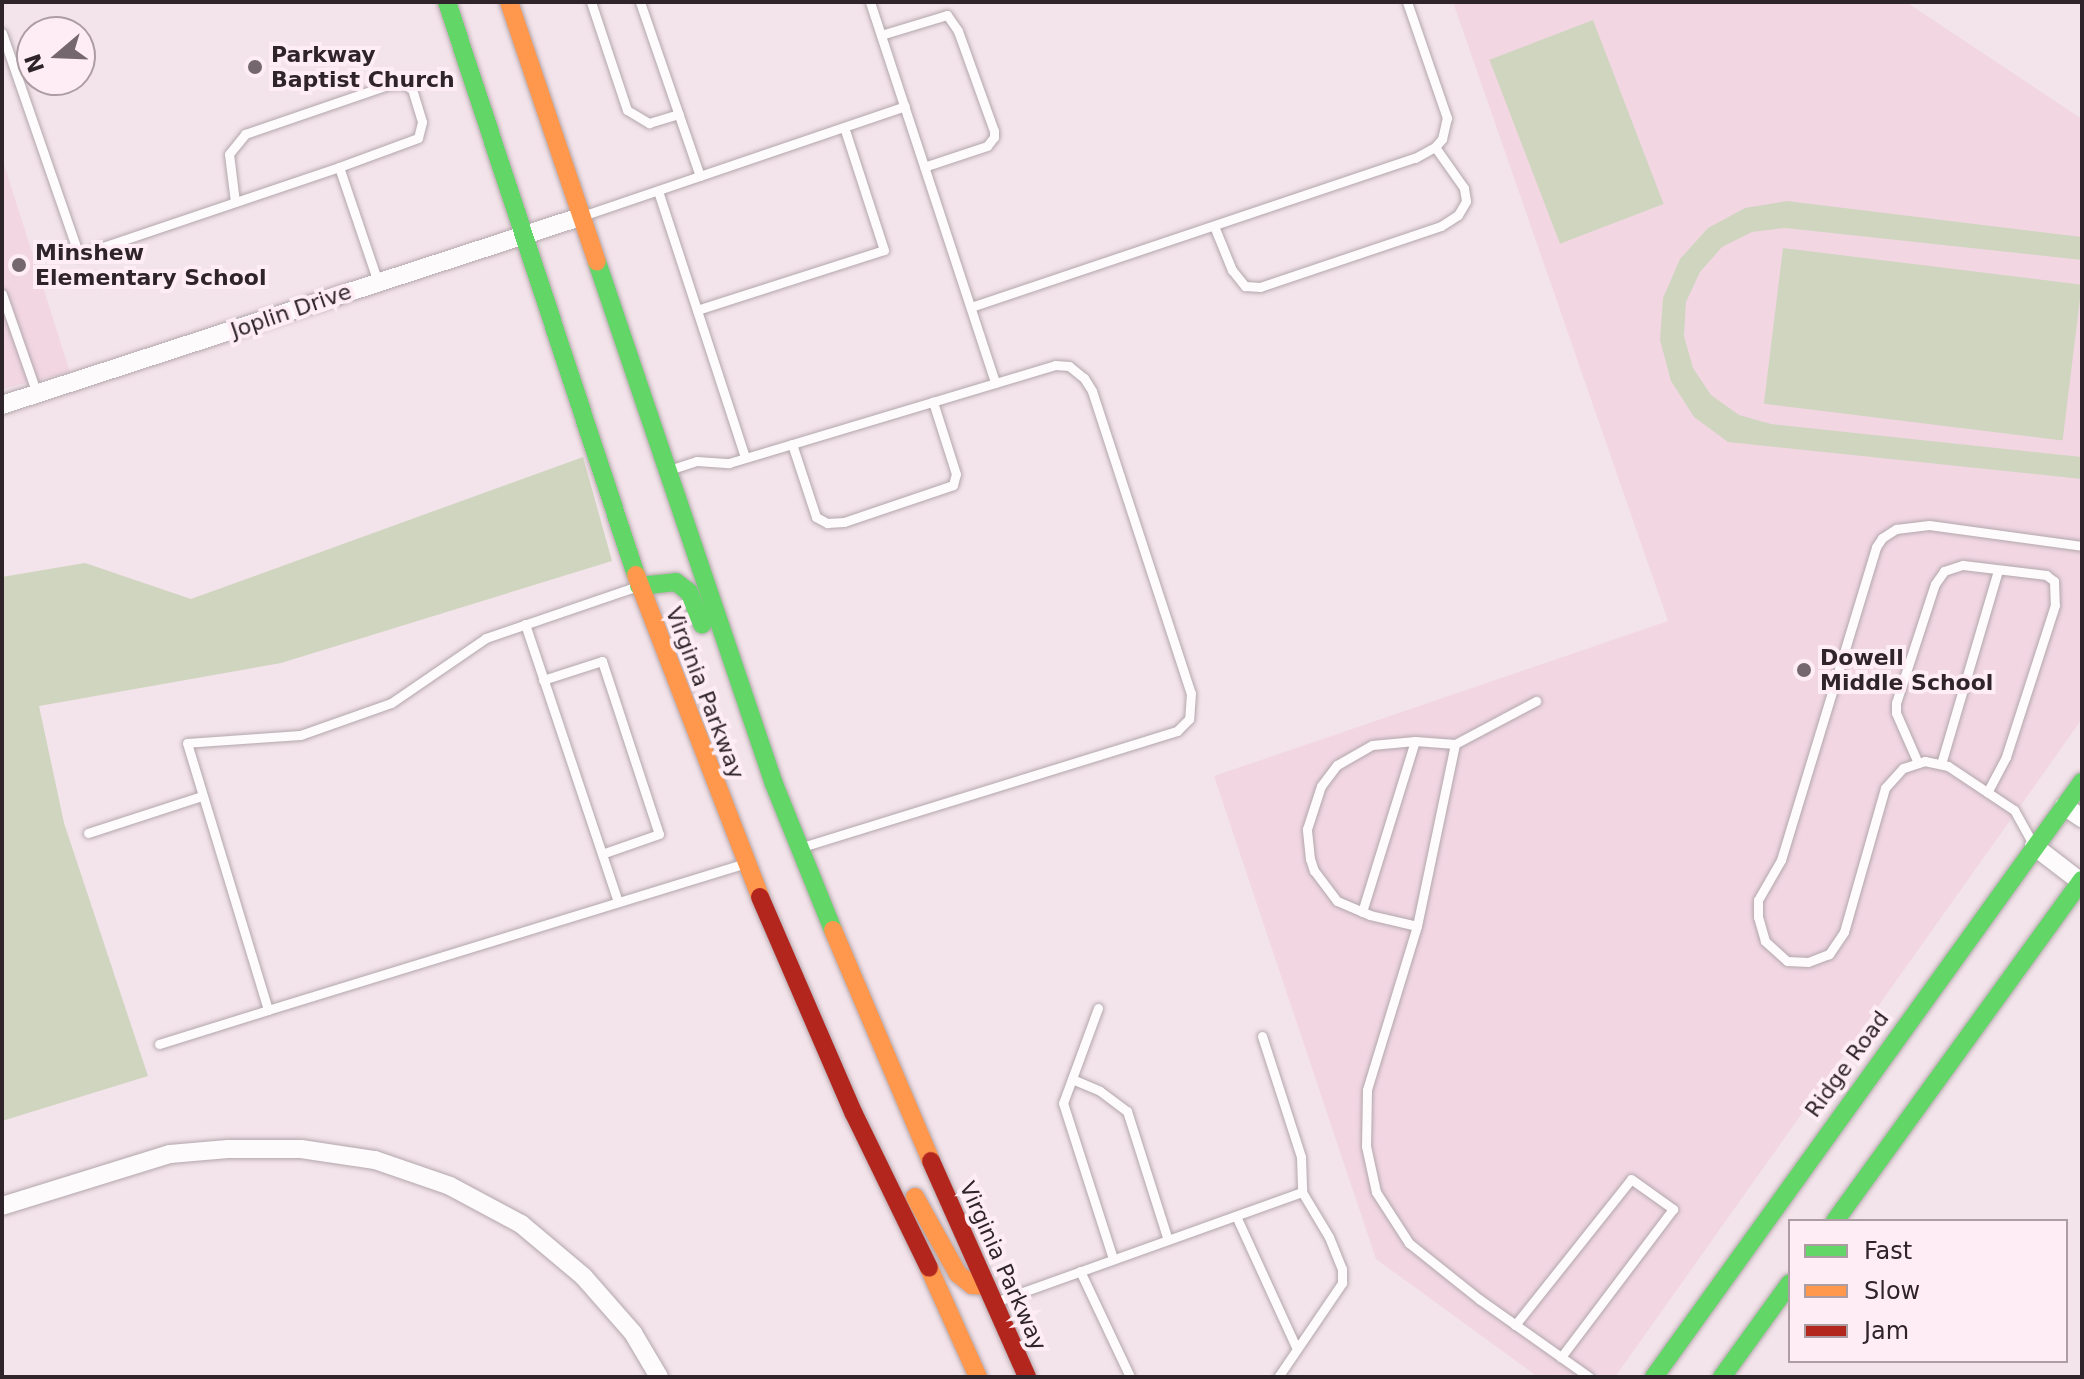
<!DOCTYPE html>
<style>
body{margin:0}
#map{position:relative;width:2084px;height:1379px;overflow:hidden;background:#f3e3ea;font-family:"DejaVu Sans",sans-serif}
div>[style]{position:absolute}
.built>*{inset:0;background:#f2d7e3}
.green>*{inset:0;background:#d0d5c0;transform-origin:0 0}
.roads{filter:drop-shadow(0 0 2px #b3a7ac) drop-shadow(0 0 2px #b3a7ac)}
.lane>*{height:9px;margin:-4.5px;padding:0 4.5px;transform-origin:4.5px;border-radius:4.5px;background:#fdfbfc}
.street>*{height:18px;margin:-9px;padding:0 9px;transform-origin:9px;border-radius:9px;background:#fdfbfc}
.fast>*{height:18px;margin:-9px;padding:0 9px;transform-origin:9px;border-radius:9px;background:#63d668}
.slow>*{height:18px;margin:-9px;padding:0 9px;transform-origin:9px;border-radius:9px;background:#ff974d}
.jam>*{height:18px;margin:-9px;padding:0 9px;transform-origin:9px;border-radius:9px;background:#b3261e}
.dots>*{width:22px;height:22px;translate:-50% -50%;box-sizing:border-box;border:4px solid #ffedf5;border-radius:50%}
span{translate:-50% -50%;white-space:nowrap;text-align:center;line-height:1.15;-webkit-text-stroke:8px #ffedf5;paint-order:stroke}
.poi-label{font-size:22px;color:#2f2429;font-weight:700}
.left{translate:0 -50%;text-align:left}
.street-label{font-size:22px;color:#2f2429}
.frame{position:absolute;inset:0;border:4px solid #2f2429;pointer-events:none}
.legend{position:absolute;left:1788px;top:1219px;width:280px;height:144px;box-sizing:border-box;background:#ffedf5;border:2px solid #ac9da3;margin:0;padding:10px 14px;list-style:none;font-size:24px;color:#2f2429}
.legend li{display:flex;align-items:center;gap:16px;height:40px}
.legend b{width:40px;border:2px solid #ac9da3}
.north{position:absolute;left:16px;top:16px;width:80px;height:80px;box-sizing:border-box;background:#ffedf5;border:2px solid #ac9da3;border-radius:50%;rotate:251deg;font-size:22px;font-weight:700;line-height:32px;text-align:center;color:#2f2429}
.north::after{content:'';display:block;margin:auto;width:28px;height:36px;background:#74676d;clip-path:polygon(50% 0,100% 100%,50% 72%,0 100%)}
</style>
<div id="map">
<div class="built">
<i style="clip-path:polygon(1453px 2px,1906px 2px,2082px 119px,2082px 719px,1615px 1377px,1538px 1377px,1376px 1259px,1214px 776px,1668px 621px)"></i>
<i style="clip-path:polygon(2px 158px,70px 372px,2px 389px)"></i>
</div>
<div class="green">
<i style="left:1593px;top:20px;width:197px;height:111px;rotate:69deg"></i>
<i style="clip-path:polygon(1787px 201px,2082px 237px,2082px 260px,1785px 228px,1752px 232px,1722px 247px,1700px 272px,1686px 302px,1684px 336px,1693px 368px,1711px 395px,1739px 415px,1771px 424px,2082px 457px,2082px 479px,1728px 442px,1694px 417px,1671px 381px,1660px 340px,1663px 298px,1680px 259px,1708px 228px,1745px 208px)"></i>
<i style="left:1783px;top:248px;width:301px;height:157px;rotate:7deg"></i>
<i style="clip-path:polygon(583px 457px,612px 561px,281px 663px,39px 706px,64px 823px,148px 1076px,2px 1121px,2px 577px,85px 563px,191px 599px)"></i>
</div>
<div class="roads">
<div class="lane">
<i style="left:591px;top:2px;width:114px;rotate:71.6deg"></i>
<i style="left:627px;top:110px;width:26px;rotate:31deg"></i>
<i style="left:649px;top:123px;width:31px;rotate:-17deg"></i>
<i style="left:640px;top:2px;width:184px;rotate:71deg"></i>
<i style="left:870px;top:2px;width:401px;rotate:71.8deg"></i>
<i style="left:2px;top:33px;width:235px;rotate:70.9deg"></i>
<i style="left:79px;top:255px;width:274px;rotate:-18.7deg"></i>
<i style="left:339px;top:167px;width:121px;rotate:71.3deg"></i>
<i style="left:881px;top:35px;width:69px;rotate:-16.9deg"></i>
<i style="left:947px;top:15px;width:19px;rotate:55deg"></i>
<i style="left:958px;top:31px;width:106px;rotate:70.2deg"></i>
<i style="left:994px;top:131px;width:6px;rotate:90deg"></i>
<i style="left:994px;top:137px;width:11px;rotate:128deg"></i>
<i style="left:987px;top:146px;width:66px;rotate:161.6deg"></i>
<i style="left:658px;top:191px;width:280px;rotate:71.9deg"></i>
<i style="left:235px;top:202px;width:48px;rotate:-97.1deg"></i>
<i style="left:229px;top:154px;width:26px;rotate:-51deg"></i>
<i style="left:245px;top:134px;width:151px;rotate:-18.9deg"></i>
<i style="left:388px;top:85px;width:15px;rotate:-4deg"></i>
<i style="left:403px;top:84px;width:10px;rotate:29deg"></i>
<i style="left:412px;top:89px;width:34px;rotate:73deg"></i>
<i style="left:422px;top:122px;width:16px;rotate:104deg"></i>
<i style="left:418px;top:138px;width:84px;rotate:159.8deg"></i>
<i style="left:582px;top:216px;width:341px;rotate:-18.8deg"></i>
<i style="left:1214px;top:226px;width:48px;rotate:67.8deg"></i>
<i style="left:1232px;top:270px;width:21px;rotate:51deg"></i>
<i style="left:1245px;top:286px;width:15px;rotate:4deg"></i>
<i style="left:1260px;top:287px;width:191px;rotate:-18.6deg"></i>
<i style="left:1441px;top:226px;width:20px;rotate:-33deg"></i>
<i style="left:1458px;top:215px;width:16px;rotate:-60deg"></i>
<i style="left:1466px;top:201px;width:13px;rotate:-99deg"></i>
<i style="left:1464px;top:188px;width:50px;rotate:-125.3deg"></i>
<i style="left:2px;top:294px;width:109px;rotate:70.7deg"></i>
<i style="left:971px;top:307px;width:468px;rotate:-18.6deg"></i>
<i style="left:1415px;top:158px;width:23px;rotate:-29deg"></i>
<i style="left:1435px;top:147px;width:11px;rotate:-49deg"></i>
<i style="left:1442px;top:139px;width:22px;rotate:-77deg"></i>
<i style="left:1447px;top:118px;width:123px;rotate:-109deg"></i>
<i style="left:697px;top:310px;width:196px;rotate:-17.8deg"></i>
<i style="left:884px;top:250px;width:129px;rotate:-108deg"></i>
<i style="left:792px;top:444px;width:77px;rotate:71.8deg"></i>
<i style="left:816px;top:517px;width:13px;rotate:29deg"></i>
<i style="left:827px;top:523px;width:17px;rotate:-3deg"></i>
<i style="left:844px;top:522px;width:115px;rotate:-18.7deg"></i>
<i style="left:953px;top:485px;width:11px;rotate:-75deg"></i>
<i style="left:956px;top:474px;width:76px;rotate:-107.7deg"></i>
<i style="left:669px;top:470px;width:29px;rotate:-18deg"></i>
<i style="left:697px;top:461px;width:32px;rotate:4deg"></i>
<i style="left:729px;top:463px;width:340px;rotate:-16.7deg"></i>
<i style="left:1055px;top:365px;width:14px;rotate:4deg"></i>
<i style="left:1069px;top:366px;width:19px;rotate:39deg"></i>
<i style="left:1084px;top:378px;width:15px;rotate:58deg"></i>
<i style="left:1092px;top:391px;width:318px;rotate:71.9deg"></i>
<i style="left:1191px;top:693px;width:26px;rotate:94deg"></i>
<i style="left:1189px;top:719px;width:17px;rotate:135deg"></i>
<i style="left:1177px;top:731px;width:393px;rotate:162.8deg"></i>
<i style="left:638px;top:586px;width:161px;rotate:161.1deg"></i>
<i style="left:486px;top:638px;width:115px;rotate:145.6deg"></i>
<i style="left:391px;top:703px;width:96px;rotate:160.6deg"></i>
<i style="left:300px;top:735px;width:113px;rotate:176deg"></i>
<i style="left:187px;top:743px;width:279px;rotate:73.1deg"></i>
<i style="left:268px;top:1010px;width:496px;rotate:-17.1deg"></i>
<i style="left:525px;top:624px;width:293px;rotate:71.5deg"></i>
<i style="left:543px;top:680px;width:62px;rotate:-17.9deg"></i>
<i style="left:602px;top:661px;width:182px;rotate:71.8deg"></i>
<i style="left:659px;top:834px;width:60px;rotate:160.7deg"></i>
<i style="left:1455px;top:744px;width:92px;rotate:-28deg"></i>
<i style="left:1918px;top:763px;width:55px;rotate:-113.7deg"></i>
<i style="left:1896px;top:713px;width:10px;rotate:-90deg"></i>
<i style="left:1896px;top:703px;width:125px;rotate:-71.9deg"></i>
<i style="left:1935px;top:584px;width:16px;rotate:-55deg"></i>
<i style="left:1944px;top:571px;width:20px;rotate:-18deg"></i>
<i style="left:1963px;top:565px;width:84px;rotate:6.9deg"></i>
<i style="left:2046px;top:575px;width:10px;rotate:37deg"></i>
<i style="left:2054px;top:581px;width:24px;rotate:88deg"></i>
<i style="left:2055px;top:605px;width:160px;rotate:107.9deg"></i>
<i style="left:2006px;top:757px;width:40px;rotate:118deg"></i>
<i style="left:1941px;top:764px;width:202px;rotate:-73.6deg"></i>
<i style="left:88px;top:833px;width:120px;rotate:-18deg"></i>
<i style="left:2033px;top:844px;width:39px;rotate:-119deg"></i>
<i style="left:2014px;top:810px;width:79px;rotate:-146.3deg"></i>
<i style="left:1948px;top:766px;width:24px;rotate:-168deg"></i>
<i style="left:1925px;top:761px;width:23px;rotate:162deg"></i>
<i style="left:1903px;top:768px;width:27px;rotate:132deg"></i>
<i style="left:1885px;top:788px;width:150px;rotate:105.9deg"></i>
<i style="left:1844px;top:932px;width:27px;rotate:124deg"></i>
<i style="left:1829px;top:954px;width:22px;rotate:159deg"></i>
<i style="left:1808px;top:962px;width:21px;rotate:-177deg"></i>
<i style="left:1787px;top:961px;width:30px;rotate:-138deg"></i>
<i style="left:1765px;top:941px;width:25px;rotate:-106deg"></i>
<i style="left:1758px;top:917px;width:17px;rotate:-90deg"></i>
<i style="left:1758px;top:900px;width:46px;rotate:-60.1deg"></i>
<i style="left:1781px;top:860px;width:327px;rotate:-73.1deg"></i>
<i style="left:1876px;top:547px;width:11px;rotate:-56deg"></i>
<i style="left:1882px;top:538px;width:17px;rotate:-33deg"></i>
<i style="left:1896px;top:529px;width:33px;rotate:-7deg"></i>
<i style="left:1929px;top:525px;width:154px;rotate:7.8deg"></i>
<i style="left:1362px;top:912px;width:179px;rotate:-72.8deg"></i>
<i style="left:1417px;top:926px;width:48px;rotate:-166.8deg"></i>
<i style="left:1370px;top:915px;width:36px;rotate:-157deg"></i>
<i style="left:1337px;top:901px;width:38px;rotate:-127deg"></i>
<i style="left:1314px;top:871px;width:13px;rotate:-108deg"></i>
<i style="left:1310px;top:859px;width:30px;rotate:-96deg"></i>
<i style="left:1307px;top:829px;width:45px;rotate:-72deg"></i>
<i style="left:1321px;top:786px;width:26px;rotate:-53deg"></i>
<i style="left:1337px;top:765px;width:40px;rotate:-29.7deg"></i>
<i style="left:1372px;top:745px;width:43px;rotate:-5.3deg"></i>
<i style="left:1415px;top:741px;width:40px;rotate:4.3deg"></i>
<i style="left:1455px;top:744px;width:186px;rotate:101.8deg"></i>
<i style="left:1417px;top:926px;width:171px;rotate:107deg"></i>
<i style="left:1367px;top:1090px;width:56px;rotate:91deg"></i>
<i style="left:1366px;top:1146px;width:47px;rotate:77.7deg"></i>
<i style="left:1376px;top:1192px;width:61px;rotate:57.1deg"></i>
<i style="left:1409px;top:1243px;width:90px;rotate:38.7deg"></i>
<i style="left:1479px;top:1299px;width:135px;rotate:35.3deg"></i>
<i style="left:1098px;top:1008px;width:101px;rotate:110.2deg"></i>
<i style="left:1063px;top:1103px;width:164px;rotate:72.2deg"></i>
<i style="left:1262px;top:1036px;width:127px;rotate:72.1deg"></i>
<i style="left:1301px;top:1157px;width:35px;rotate:88deg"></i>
<i style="left:159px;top:1044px;width:114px;rotate:-17.3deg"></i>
<i style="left:1072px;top:1079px;width:30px;rotate:23deg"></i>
<i style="left:1100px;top:1091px;width:34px;rotate:37deg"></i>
<i style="left:1127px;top:1111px;width:135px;rotate:72.4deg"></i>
<i style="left:1236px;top:1216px;width:146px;rotate:65.4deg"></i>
<i style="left:1080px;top:1271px;width:117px;rotate:64.7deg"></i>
<i style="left:995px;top:1302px;width:326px;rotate:-19.7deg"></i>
<i style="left:1302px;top:1192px;width:52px;rotate:59deg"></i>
<i style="left:1329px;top:1237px;width:35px;rotate:68deg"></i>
<i style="left:1342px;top:1269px;width:14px;rotate:90deg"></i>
<i style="left:1342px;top:1283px;width:114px;rotate:124.2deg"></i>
<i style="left:1515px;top:1325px;width:186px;rotate:-51.5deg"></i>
<i style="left:1631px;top:1179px;width:52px;rotate:35.5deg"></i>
<i style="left:1673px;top:1209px;width:186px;rotate:127.1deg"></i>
</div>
<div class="street">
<i style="left:2px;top:405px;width:608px;rotate:-18.02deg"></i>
<i style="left:2064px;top:806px;width:22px;rotate:34deg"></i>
<i style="left:2034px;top:846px;width:61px;rotate:37.6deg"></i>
<i style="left:2px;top:1206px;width:176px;rotate:-17.2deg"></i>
<i style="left:170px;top:1154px;width:58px;rotate:-4.9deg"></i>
<i style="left:228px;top:1149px;width:73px"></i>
<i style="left:301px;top:1149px;width:75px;rotate:8.5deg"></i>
<i style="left:375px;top:1160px;width:79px;rotate:19.1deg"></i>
<i style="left:450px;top:1186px;width:81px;rotate:28.2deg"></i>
<i style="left:521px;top:1224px;width:81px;rotate:40deg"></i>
<i style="left:583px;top:1276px;width:76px;rotate:48.7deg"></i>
<i style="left:633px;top:1333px;width:51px;rotate:59.4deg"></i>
</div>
<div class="fast">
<i style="left:447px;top:2px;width:603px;rotate:71.75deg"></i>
<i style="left:597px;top:262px;width:551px;rotate:71.27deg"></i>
<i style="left:774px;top:784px;width:157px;rotate:68deg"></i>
<i style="left:639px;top:586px;width:37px;rotate:-6deg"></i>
<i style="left:676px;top:582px;width:16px;rotate:38deg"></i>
<i style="left:689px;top:592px;width:35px;rotate:68deg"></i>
<i style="left:1835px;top:1221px;width:421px;rotate:-54.1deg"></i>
<i style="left:1654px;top:1377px;width:733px;rotate:-54.27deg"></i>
<i style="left:1722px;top:1377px;width:116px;rotate:-54.1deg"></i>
</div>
<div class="slow">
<i style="left:509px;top:2px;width:274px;rotate:71.3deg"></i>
<i style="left:636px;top:575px;width:345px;rotate:68.9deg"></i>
<i style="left:833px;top:930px;width:251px;rotate:67deg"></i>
<i style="left:915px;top:1197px;width:88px;rotate:60.8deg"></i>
<i style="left:958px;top:1274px;width:18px;rotate:38deg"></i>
<i style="left:972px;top:1285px;width:15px;rotate:4deg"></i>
<i style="left:929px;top:1268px;width:120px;rotate:65.8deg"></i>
</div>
<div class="jam">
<i style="left:760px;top:897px;width:236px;rotate:66.6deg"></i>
<i style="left:854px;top:1114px;width:171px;rotate:64deg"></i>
<i style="left:931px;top:1161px;width:236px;rotate:66deg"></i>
</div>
</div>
<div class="dots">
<i style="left:255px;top:67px;background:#74676d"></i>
<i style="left:19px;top:265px;background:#74676d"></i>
<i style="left:1804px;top:670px;background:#74676d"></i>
</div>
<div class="poi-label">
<span class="left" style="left:271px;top:67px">Parkway<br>Baptist Church</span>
<span class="left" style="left:35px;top:265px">Minshew<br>Elementary School</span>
<span class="left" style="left:1820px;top:670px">Dowell<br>Middle School</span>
</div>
<div class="street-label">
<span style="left:291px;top:311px;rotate:-19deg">Joplin Drive</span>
<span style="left:705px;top:693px;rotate:69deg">Virginia Parkway</span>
<span style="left:1847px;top:1064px;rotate:-54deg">Ridge Road</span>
<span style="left:1003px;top:1266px;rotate:66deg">Virginia Parkway</span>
</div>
<div class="frame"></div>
<ul class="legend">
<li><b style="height:10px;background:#63d668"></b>Fast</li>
<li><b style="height:10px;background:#ff974d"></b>Slow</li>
<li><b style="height:10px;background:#b3261e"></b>Jam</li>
</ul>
<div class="north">N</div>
</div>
